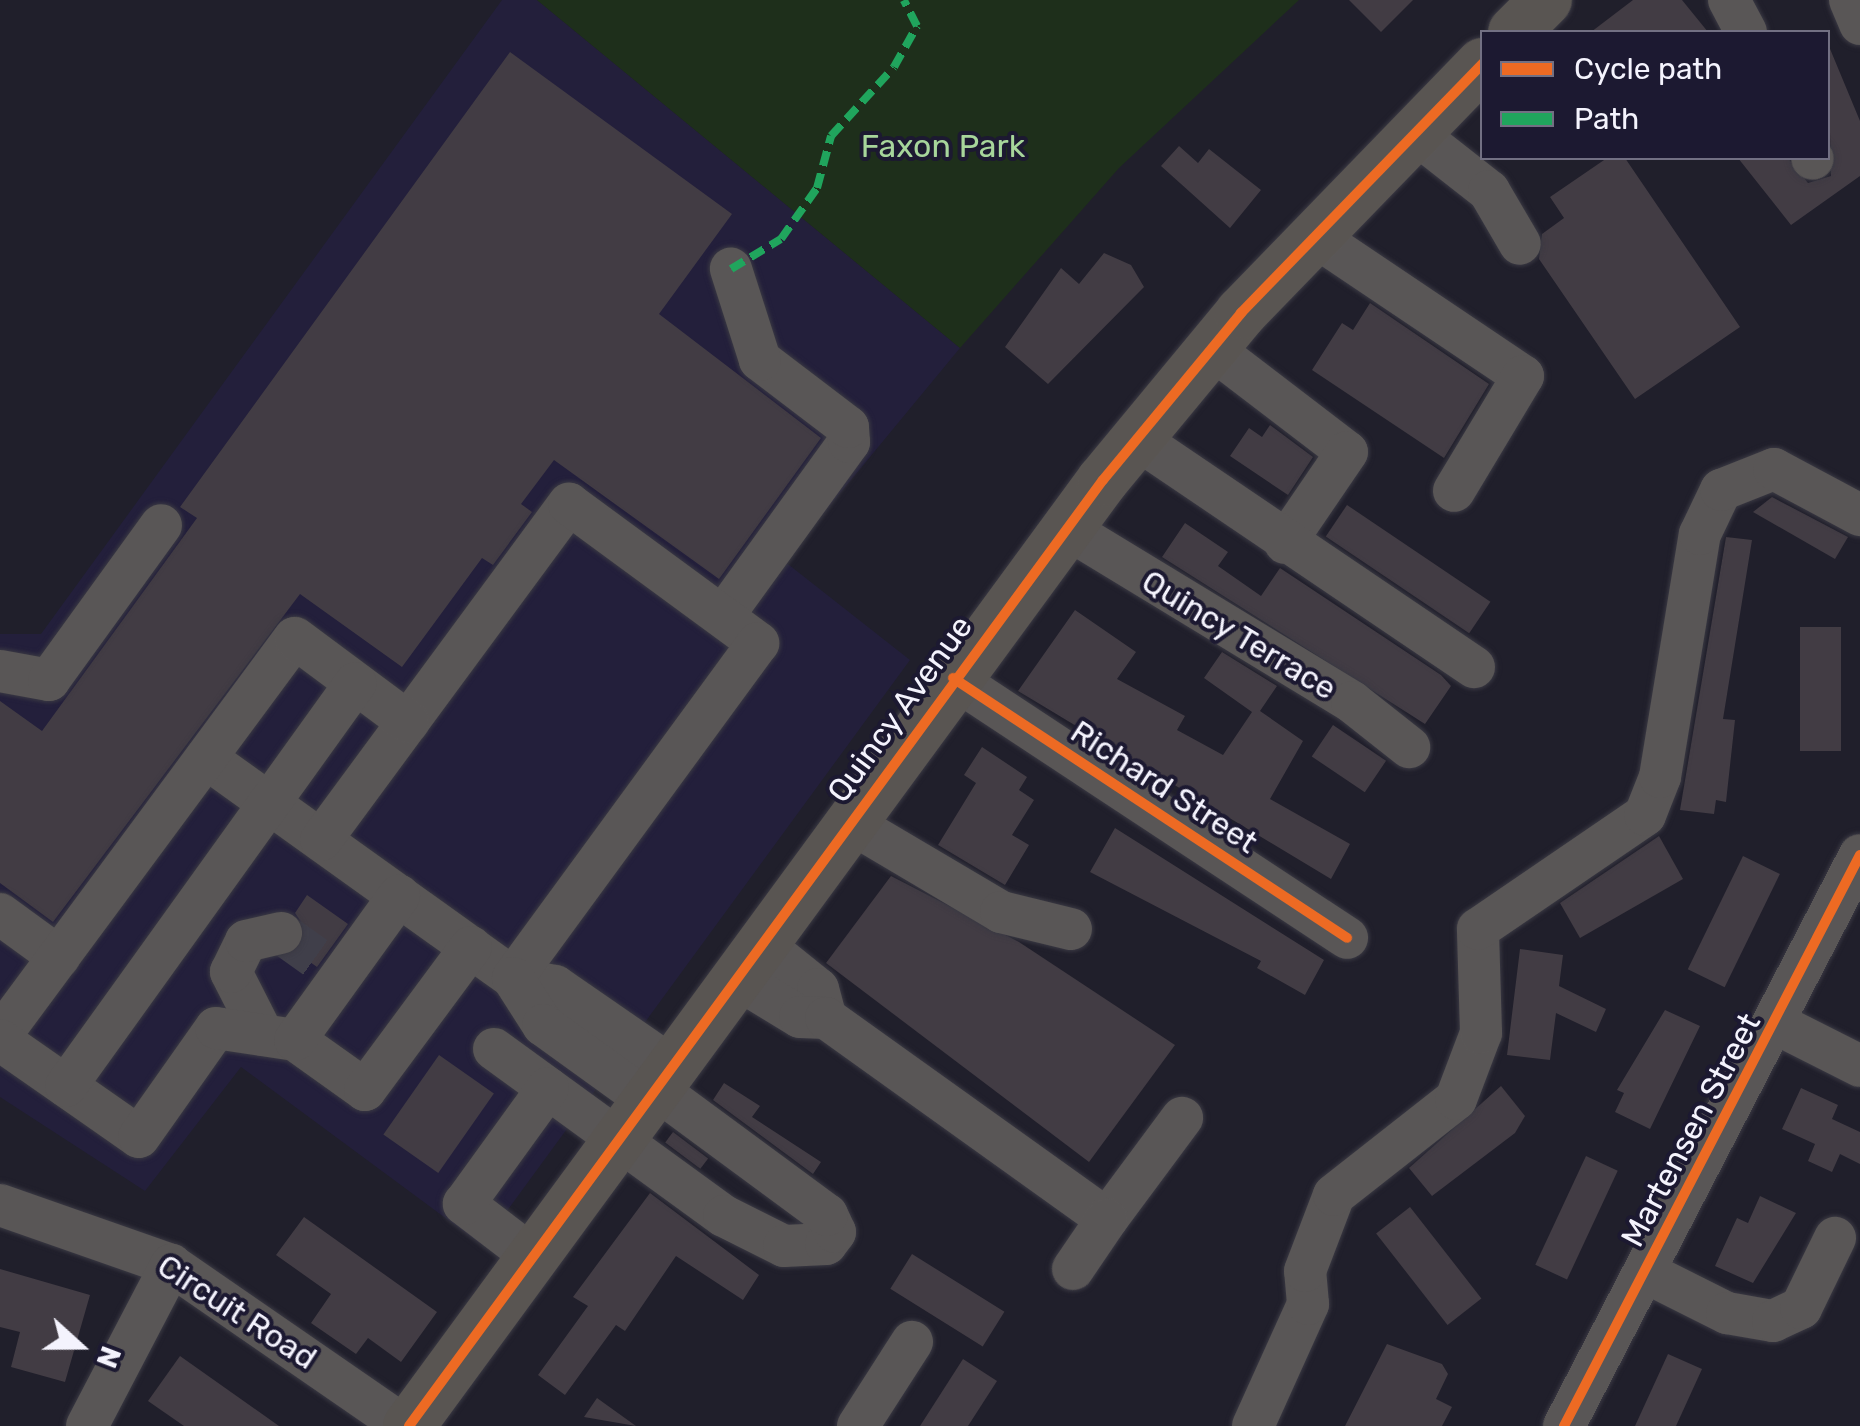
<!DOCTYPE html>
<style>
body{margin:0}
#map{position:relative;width:1860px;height:1426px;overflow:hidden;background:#201f2b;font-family:Rubik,sans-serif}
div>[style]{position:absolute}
.built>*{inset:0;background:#231f3b}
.green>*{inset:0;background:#1e2f1b}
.building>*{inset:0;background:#423c44;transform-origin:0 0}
.minor-tunnel>*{height:42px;margin-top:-21px;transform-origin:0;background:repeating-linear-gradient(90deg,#403f4a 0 42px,transparent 0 63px)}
.roads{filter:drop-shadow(0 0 2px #3a3943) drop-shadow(0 0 2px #3a3943)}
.minor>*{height:42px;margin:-21px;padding:0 21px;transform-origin:21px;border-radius:21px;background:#595656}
.major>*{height:52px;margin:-26px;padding:0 26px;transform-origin:26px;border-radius:26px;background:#595552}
.quiet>*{height:8px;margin-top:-4px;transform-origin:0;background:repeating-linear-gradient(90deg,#20a55d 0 15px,transparent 0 23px)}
.cycleway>*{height:10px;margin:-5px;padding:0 5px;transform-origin:5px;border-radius:5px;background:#ed6a23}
span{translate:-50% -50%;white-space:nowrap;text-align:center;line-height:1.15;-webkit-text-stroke:8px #1c1931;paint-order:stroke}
.park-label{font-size:32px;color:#a7d69b}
.street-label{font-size:32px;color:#f4f3fd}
.legend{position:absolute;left:1480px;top:30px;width:350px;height:130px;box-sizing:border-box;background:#1c1931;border:2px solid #727083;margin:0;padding:12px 18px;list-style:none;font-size:30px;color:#f4f3fd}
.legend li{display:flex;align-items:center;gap:20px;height:50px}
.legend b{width:50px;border:2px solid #727083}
.north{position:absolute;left:30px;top:1296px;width:100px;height:100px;-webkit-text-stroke:8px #1c1931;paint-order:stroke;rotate:111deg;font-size:28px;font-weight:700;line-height:40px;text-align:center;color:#f4f3fd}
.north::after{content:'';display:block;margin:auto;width:35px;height:45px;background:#f4f3fd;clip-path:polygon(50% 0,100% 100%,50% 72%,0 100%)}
</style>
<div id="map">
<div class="built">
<i style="clip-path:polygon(502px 0,537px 0,960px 348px,784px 561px,910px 660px,482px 1245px,241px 1067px,145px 1191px,0 1097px,0 634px,41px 634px)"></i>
</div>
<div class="green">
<i style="clip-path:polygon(537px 0,1299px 0,1119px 168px,960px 348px)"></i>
</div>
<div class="building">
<i style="clip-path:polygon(1349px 0,1413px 0,1381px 32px)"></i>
<i style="clip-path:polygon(1633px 0,1682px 0,1708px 32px,1591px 32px)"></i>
<i style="clip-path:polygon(1828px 44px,1860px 121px,1860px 176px,1791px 225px,1738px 158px,1788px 158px,1808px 183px,1831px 176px)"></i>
<i style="clip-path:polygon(510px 52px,732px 214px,659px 314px,821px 438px,719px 579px,554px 460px,521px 504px,532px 512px,493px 565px,482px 558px,402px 667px,300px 594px,53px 922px,0 883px,0 701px,42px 731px,197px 518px,180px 507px)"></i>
<i style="clip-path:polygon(1179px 146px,1198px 163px,1209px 149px,1261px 190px,1230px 228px,1161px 166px)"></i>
<i style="clip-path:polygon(1607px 158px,1625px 158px,1740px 327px,1635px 399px,1539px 259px,1542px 234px,1564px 218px,1550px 197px)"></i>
<i style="clip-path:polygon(1104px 253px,1131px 265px,1144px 287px,1048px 384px,1005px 347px,1061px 268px,1079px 284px)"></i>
<i style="clip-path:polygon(1370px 303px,1489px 384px,1444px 458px,1312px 370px,1342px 323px,1353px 330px)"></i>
<i style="clip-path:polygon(1270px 425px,1313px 457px,1288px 495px,1230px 456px,1249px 428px,1262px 437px)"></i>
<i style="clip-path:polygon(1772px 497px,1848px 537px,1835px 559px,1753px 512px)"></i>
<i style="left:1347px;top:505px;width:173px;height:38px;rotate:34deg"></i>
<i style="clip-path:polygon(1185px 523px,1228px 552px,1218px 566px,1261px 596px,1280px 568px,1441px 675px,1451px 686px,1425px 724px,1162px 557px)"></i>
<i style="clip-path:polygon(1726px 537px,1752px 540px,1723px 719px,1735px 720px,1726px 802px,1716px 800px,1714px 814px,1680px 810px)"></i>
<i style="clip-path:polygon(1075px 610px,1136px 652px,1117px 679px,1185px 716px,1177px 730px,1223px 755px,1252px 712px,1204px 678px,1222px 652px,1277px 686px,1260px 711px,1303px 741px,1270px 799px,1350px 844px,1331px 879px,1018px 691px)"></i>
<i style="left:1800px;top:627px;width:41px;height:124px"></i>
<i style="left:1333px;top:725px;width:64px;height:38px;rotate:34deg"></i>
<i style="clip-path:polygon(982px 747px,1027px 777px,1019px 790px,1034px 800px,1012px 835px,1029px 845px,1005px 885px,938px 845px,976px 783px,964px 775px)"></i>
<i style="clip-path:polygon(1115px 828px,1324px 960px,1305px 995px,1257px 968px,1261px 961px,1090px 872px)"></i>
<i style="clip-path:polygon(1659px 836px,1683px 879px,1580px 938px,1560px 903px)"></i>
<i style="left:1743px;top:856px;width:41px;height:126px;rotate:26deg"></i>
<i style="clip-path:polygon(891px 876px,1019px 942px,1175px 1045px,1089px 1162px,826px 963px)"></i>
<i style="clip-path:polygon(307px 895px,348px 924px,317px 967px,296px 952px,305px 928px,295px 913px)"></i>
<i style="clip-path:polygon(1520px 949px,1563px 955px,1559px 986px,1606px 1009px,1596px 1032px,1556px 1013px,1550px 1060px,1507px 1055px)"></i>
<i style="clip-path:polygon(1665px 1010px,1700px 1026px,1650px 1129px,1615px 1112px,1624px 1093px,1617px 1090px)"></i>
<i style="left:439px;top:1055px;width:67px;height:97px;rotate:35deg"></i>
<i style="clip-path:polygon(724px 1083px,760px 1106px,752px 1117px,821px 1162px,813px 1174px,713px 1100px)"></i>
<i style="clip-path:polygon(1501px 1086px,1525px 1116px,1515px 1133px,1432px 1196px,1409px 1168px)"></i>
<i style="clip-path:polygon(1801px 1088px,1838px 1105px,1832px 1119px,1860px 1132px,1860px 1164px,1840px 1154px,1832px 1172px,1808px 1161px,1815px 1144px,1782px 1129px)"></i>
<i style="left:673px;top:1132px;width:44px;height:13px;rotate:37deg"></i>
<i style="left:1586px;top:1156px;width:35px;height:120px;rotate:25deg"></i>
<i style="clip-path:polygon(650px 1193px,759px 1275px,743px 1300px,676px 1256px,625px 1331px,616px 1325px,565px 1395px,538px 1375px,588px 1306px,573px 1297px)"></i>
<i style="clip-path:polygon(1760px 1196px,1796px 1213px,1753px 1283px,1715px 1266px,1737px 1218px,1748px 1223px)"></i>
<i style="left:1410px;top:1207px;width:116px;height:43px;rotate:52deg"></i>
<i style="clip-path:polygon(304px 1217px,437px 1312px,401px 1362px,368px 1338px,356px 1354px,311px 1323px,331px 1294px,276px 1255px)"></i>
<i style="left:912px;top:1254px;width:109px;height:41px;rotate:32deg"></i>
<i style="clip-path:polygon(0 1269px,90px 1295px,65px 1382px,11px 1367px,20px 1332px,0 1327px)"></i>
<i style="clip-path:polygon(1387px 1344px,1442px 1364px,1448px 1374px,1436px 1399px,1452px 1407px,1442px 1426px,1345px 1426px)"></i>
<i style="clip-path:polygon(1668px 1354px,1702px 1369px,1676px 1426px,1635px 1426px)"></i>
<i style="clip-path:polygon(180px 1356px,279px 1426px,184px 1426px,148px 1401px)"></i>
<i style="clip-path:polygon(963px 1359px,997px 1381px,968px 1426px,920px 1426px)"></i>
<i style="clip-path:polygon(597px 1398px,636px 1426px,584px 1417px)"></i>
</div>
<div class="minor-tunnel">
<i style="left:281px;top:933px;width:55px;rotate:35.4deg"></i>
</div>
<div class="roads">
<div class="minor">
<i style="left:1729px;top:0;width:36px;rotate:62deg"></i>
<i style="left:1850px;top:0;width:26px;rotate:67deg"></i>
<i style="left:1415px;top:133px;width:94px;rotate:38.1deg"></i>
<i style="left:1489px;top:191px;width:61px;rotate:59.7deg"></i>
<i style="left:1812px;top:158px;width:1px;rotate:45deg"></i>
<i style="left:1313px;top:235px;width:253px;rotate:33.9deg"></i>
<i style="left:1523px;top:376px;width:134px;rotate:121deg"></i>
<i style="left:1211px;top:348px;width:171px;rotate:37.4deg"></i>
<i style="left:1347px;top:452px;width:110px;rotate:124.3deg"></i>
<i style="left:1137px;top:439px;width:407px;rotate:34.1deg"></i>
<i style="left:1066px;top:528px;width:335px;rotate:31.3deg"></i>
<i style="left:1352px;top:702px;width:73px;rotate:38.3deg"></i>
<i style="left:723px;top:616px;width:215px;rotate:-54.1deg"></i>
<i style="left:849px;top:442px;width:15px;rotate:-94deg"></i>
<i style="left:848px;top:427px;width:111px;rotate:-142.7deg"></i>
<i style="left:760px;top:360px;width:96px;rotate:-107.7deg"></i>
<i style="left:0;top:671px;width:50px;rotate:10.4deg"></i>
<i style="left:49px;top:680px;width:191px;rotate:-54.1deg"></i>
<i style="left:953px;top:678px;width:472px;rotate:33.4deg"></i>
<i style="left:206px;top:758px;width:378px;rotate:35.6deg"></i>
<i style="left:513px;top:978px;width:43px;rotate:10.8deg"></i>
<i style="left:555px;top:986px;width:141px;rotate:34.6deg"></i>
<i style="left:849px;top:822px;width:177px;rotate:30.6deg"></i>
<i style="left:1001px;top:912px;width:72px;rotate:13.7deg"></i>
<i style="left:321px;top:840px;width:418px;rotate:-53.6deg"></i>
<i style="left:569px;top:504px;width:235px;rotate:36.3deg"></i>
<i style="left:758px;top:643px;width:415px;rotate:126.2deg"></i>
<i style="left:0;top:914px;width:73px;rotate:36.1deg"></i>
<i style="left:761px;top:943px;width:73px;rotate:38.9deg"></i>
<i style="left:818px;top:989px;width:30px;rotate:75deg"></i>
<i style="left:513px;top:978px;width:56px;rotate:57.4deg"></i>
<i style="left:543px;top:1025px;width:128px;rotate:35.8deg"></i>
<i style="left:736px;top:978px;width:75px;rotate:31.4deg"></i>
<i style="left:800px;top:1017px;width:26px;rotate:2deg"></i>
<i style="left:826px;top:1018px;width:345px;rotate:35.6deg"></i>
<i style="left:1107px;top:1219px;width:126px;rotate:-53.4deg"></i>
<i style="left:1775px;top:1023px;width:95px;rotate:26.8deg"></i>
<i style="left:263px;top:1035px;width:71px;rotate:-116.9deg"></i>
<i style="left:231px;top:972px;width:34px;rotate:-64deg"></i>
<i style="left:246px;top:941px;width:36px;rotate:-13deg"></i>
<i style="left:0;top:1036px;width:495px;rotate:-53.5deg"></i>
<i style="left:295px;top:638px;width:141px;rotate:36.6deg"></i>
<i style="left:0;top:1040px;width:169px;rotate:34.9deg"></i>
<i style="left:139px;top:1137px;width:133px;rotate:-54.8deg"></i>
<i style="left:216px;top:1028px;width:80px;rotate:8.6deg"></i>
<i style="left:295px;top:1040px;width:86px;rotate:35.5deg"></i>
<i style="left:365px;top:1090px;width:178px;rotate:-53.5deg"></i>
<i style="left:295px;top:1040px;width:178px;rotate:-54.2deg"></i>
<i style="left:494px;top:1049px;width:284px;rotate:36deg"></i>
<i style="left:724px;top:1216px;width:67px;rotate:26.6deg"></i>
<i style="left:784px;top:1246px;width:42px;rotate:-2.7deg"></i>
<i style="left:826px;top:1244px;width:15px;rotate:-53deg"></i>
<i style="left:835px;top:1232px;width:19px;rotate:-115deg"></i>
<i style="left:827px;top:1215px;width:214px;rotate:-143.6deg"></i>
<i style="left:66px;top:1086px;width:496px;rotate:-54.3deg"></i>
<i style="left:0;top:1205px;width:181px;rotate:19.3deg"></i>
<i style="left:171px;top:1265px;width:283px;rotate:34.6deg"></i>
<i style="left:532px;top:1256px;width:86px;rotate:-142.6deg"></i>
<i style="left:464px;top:1204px;width:143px;rotate:-54.1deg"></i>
<i style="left:1073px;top:1269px;width:60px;rotate:-55.8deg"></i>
<i style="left:1645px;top:1272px;width:92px;rotate:26.6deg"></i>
<i style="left:1727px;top:1313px;width:47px;rotate:9.9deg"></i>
<i style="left:1773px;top:1321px;width:31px;rotate:-25deg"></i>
<i style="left:1801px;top:1308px;width:78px;rotate:-64.1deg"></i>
<i style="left:87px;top:1426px;width:182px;rotate:-62.4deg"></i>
<i style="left:858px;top:1426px;width:100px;rotate:-57.3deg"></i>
<i style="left:1253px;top:1426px;width:134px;rotate:-65.7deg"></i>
<i style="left:1308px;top:1304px;width:33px;rotate:-95deg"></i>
<i style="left:1305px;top:1271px;width:81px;rotate:-69.1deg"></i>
<i style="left:1334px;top:1195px;width:155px;rotate:-38.2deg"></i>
<i style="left:1456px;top:1099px;width:71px;rotate:-69.3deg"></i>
<i style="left:1481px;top:1033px;width:104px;rotate:-91.7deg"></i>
<i style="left:1478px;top:929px;width:202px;rotate:-34.3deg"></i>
<i style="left:1645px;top:815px;width:41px;rotate:-68.5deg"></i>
<i style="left:1660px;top:777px;width:246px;rotate:-80.7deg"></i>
<i style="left:1700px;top:534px;width:49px;rotate:-64.5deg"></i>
<i style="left:1721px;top:490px;width:57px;rotate:-21.6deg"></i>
<i style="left:1774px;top:469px;width:98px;rotate:28.1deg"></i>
<i style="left:1564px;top:1426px;width:643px;rotate:-62.6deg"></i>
</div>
<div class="major">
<i style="left:1514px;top:32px;width:45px;rotate:-45deg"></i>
<i style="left:409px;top:1426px;width:1173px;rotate:-53.74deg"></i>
<i style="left:1103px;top:480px;width:217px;rotate:-50.4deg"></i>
<i style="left:1241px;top:313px;width:347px;rotate:-45.9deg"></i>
</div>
</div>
<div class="quiet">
<i style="left:731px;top:269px;width:58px;rotate:-31deg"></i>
<i style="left:781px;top:239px;width:62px;rotate:-54.8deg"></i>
<i style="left:817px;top:188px;width:54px;rotate:-74.9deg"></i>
<i style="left:831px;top:136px;width:93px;rotate:-47.6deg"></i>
<i style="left:894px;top:67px;width:47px;rotate:-60.7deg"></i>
<i style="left:917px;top:26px;width:29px;rotate:-117deg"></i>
</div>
<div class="cycleway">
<i style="left:953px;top:678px;width:472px;rotate:33.4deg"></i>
<i style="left:409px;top:1426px;width:1173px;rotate:-53.74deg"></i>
<i style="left:1103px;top:480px;width:217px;rotate:-50.4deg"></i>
<i style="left:1241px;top:313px;width:347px;rotate:-45.9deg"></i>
<i style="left:1564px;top:1426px;width:643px;rotate:-62.6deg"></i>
</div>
<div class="park-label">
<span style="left:943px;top:146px">Faxon Park</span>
</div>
<div class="street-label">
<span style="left:1239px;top:635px;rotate:31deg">Quincy Terrace</span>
<span style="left:900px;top:709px;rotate:-54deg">Quincy Avenue</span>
<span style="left:1164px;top:787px;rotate:33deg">Richard Street</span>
<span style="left:1691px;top:1130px;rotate:-62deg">Martensen Street</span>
<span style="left:237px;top:1312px;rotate:33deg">Circuit Road</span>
</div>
<ul class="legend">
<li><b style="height:12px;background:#ed6a23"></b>Cycle path</li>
<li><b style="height:12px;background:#20a55d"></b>Path</li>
</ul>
<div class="north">N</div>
</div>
